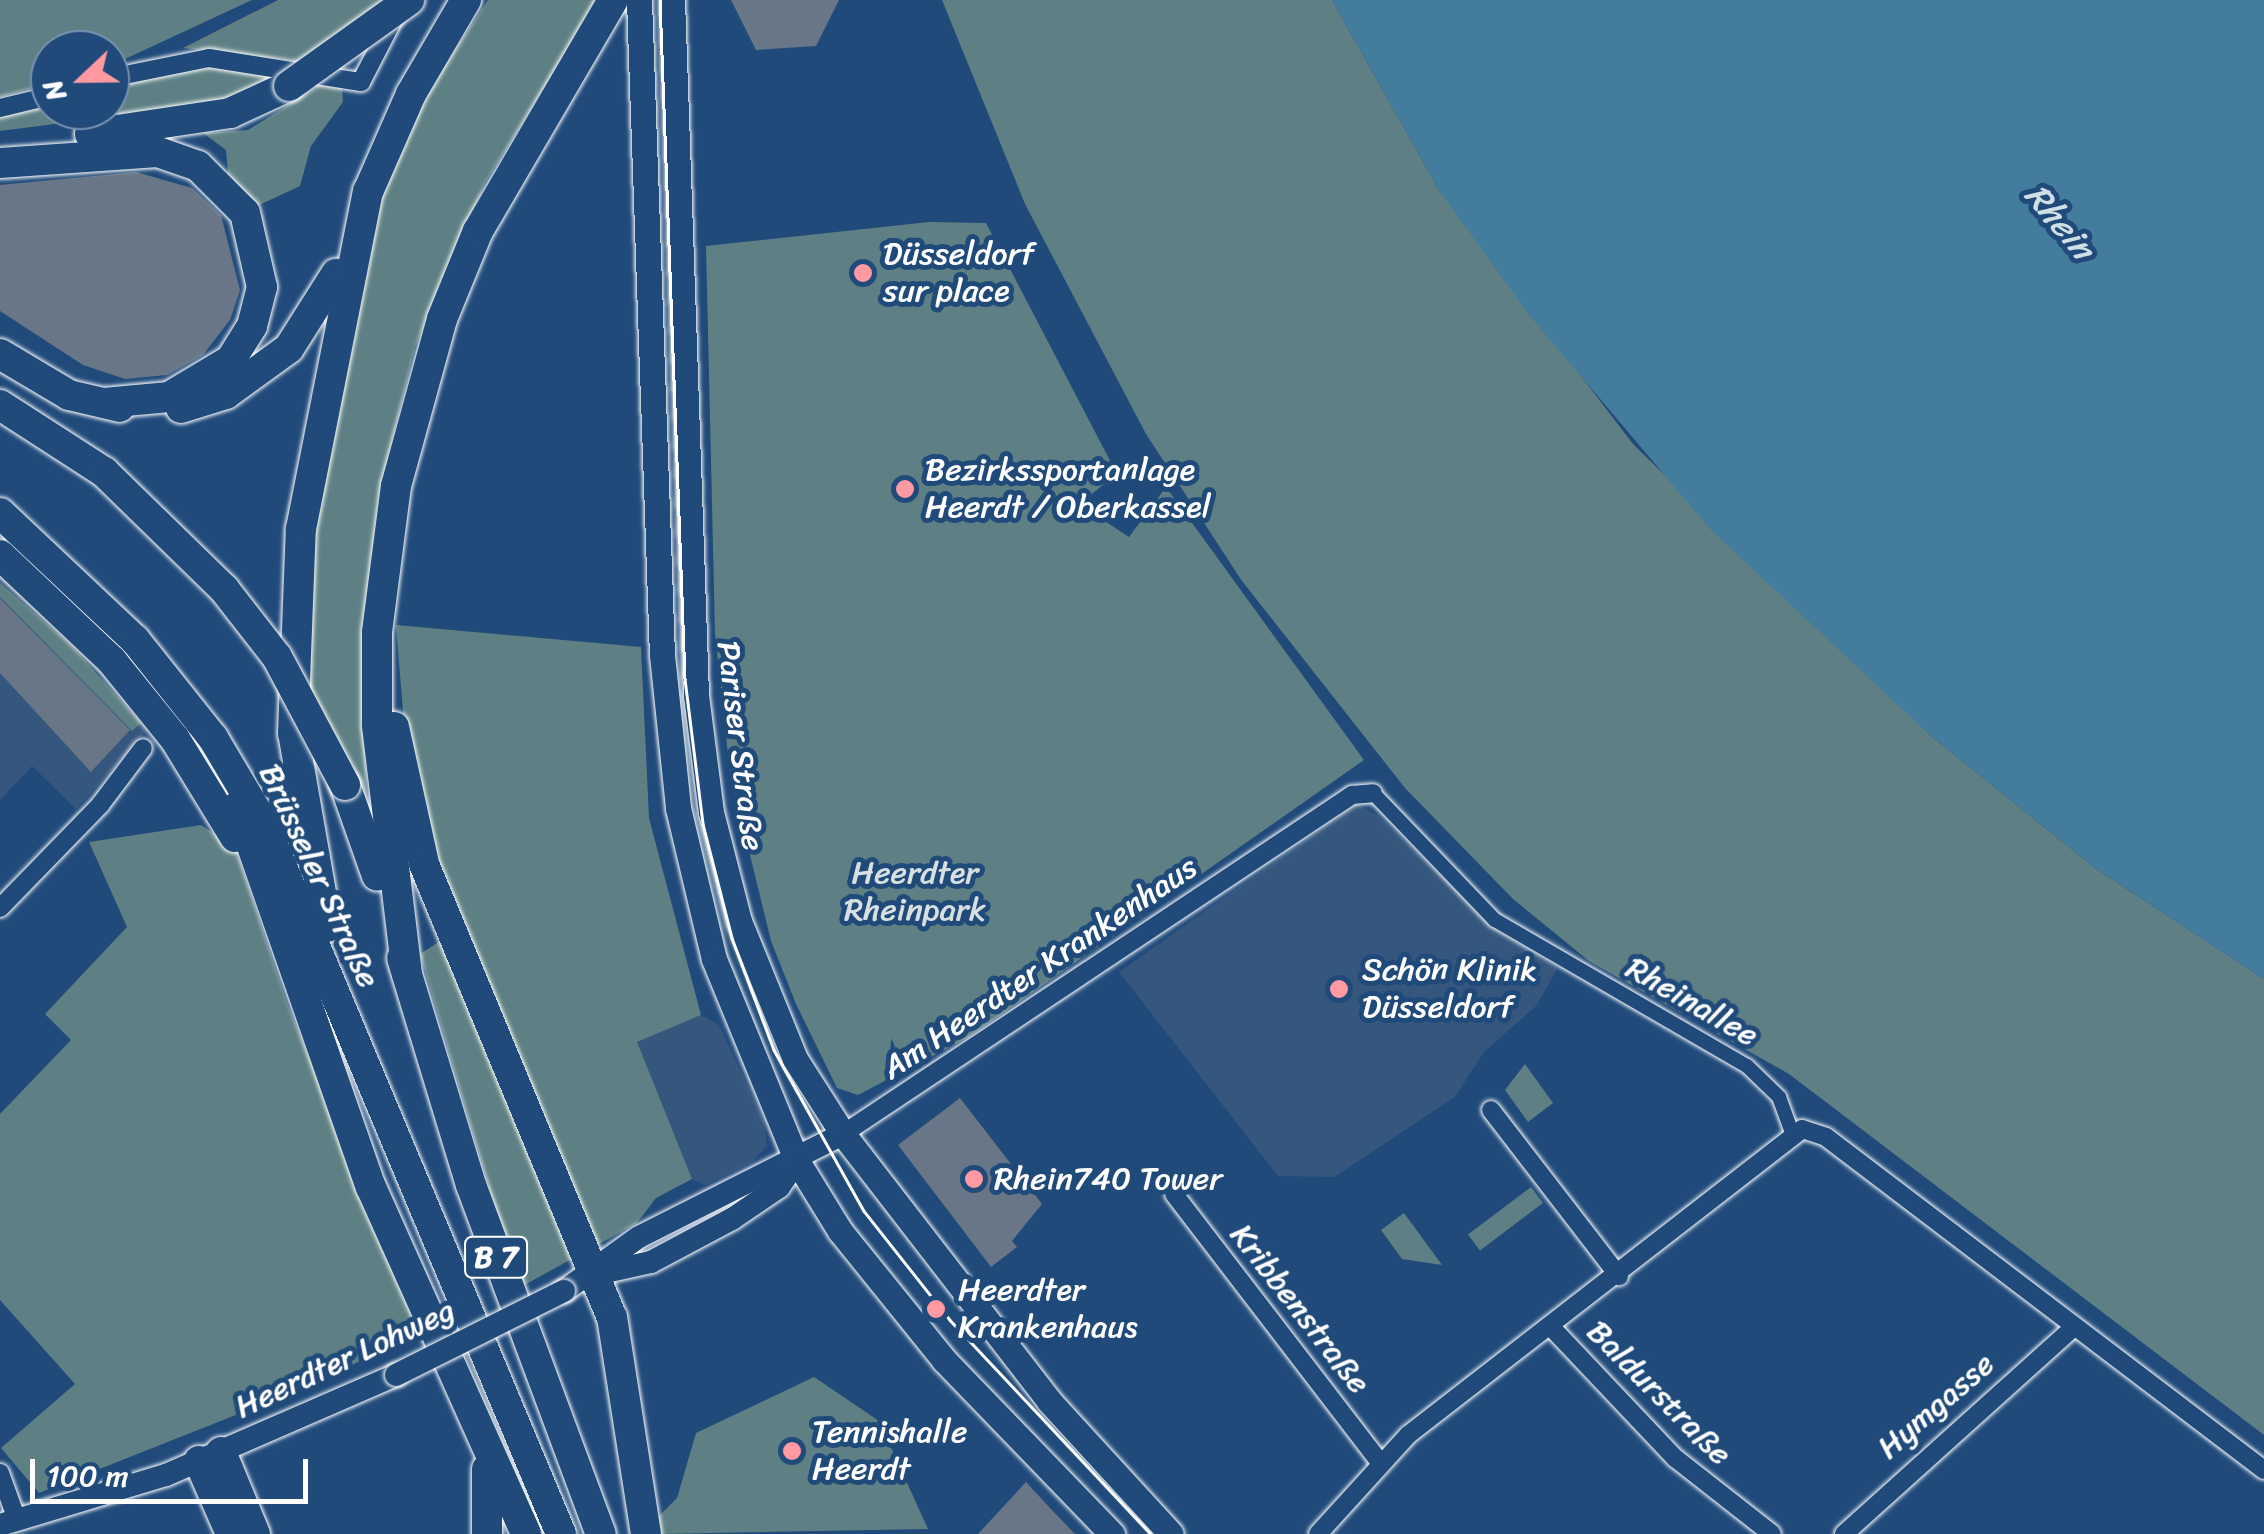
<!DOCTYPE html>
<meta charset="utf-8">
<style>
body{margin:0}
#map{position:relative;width:2264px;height:1534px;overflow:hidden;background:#1f4a7a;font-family:Sriracha,sans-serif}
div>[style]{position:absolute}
.built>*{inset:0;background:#35577e}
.green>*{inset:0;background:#5e8084;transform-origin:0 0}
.water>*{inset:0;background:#437c9d}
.building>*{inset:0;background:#687687}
.roads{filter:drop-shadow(0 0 2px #fff) drop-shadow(0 0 2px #fff)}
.pedestrian>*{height:14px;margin:-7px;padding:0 7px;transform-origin:7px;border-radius:7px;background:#1f4a7a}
.minor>*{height:18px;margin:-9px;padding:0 9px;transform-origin:9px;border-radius:9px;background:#1f4a7a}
.tertiary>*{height:22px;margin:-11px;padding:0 11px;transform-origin:11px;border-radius:11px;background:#1f4a7a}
.secondary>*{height:25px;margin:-12.5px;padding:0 12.5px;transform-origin:12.5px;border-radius:12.5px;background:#1f4a7a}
.trunk>*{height:30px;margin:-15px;padding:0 15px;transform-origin:15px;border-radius:15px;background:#1f4a7a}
.tram>*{height:2.5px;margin:-1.25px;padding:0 1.25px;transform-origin:1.25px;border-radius:1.25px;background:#fff}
.bridges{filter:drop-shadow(0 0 2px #fff) drop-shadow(0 0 2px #fff)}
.tertiary-bridge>*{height:22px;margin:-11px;padding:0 11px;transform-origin:11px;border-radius:11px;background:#1f4a7a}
.trunk-bridge>*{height:30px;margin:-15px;padding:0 15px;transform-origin:15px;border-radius:15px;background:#1f4a7a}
.dots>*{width:28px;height:28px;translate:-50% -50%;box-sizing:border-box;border:5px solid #1f4a7a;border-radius:50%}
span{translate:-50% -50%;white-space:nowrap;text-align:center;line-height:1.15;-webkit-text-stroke:10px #1f4a7a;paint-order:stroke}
.shield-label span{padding:2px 8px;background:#1f4a7a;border:2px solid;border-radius:8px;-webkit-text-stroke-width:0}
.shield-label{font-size:30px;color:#fff;font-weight:700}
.poi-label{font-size:32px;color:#fff}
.left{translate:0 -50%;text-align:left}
.street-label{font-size:32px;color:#fff}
.park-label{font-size:32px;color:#d7dfe0}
.water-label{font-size:35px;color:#d0dee6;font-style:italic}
.north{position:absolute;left:30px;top:30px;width:100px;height:100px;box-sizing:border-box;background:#1f4a7a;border:2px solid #7992af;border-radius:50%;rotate:248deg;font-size:28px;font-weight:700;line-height:40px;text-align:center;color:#fff}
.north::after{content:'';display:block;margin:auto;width:35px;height:45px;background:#ff9aa2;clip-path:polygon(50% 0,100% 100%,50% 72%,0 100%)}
.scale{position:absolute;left:30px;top:1459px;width:278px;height:45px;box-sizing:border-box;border:5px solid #fff;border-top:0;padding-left:12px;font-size:30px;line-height:35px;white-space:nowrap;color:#fff;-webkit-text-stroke:8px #1f4a7a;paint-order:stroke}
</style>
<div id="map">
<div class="built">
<i style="clip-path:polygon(0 569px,55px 613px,152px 725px,76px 809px,32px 766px,0 800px,0 597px,132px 730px,100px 675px,0 583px)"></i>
<i style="clip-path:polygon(1357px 804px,1380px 817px,1498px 930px,1558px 968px,1536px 1006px,1484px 1052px,1455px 1097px,1334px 1177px,1278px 1176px,1119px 972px)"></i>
<i style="clip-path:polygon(701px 1015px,719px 1025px,764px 1121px,767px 1146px,751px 1163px,704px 1185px,692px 1179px,636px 1042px)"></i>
</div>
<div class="green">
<i style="clip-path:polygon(0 0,252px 0,110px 66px,110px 50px,50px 50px,50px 83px,0 97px)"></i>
<i style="clip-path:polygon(278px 0,387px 0,300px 61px,183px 48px)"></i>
<i style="clip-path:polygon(488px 0,598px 0,485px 183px,415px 347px,379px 494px,363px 630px,367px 815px,299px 665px,320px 466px,385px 177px,425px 96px)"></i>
<i style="clip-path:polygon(942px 0,1332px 0,1439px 190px,1633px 444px,1930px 735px,2095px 868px,2264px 979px,2264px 1435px,1789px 1074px,1589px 961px,1513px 899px,1405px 788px,1242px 581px,1146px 434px,1025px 204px)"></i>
<i style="clip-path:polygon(200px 63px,273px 73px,258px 91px,203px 105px,0 131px,0 116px,50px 102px,50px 110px,110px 110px,110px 82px)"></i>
<i style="clip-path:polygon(330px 79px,342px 87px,343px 102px,311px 146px,300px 186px,255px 207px,228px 173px,226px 150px,203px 133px,248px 130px)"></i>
<i style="clip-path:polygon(929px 222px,986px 223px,1117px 474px,1079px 504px,1129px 537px,1166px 487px,1364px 760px,969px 1037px,858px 1095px,837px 1088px,796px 1004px,771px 941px,730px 773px,715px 634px,706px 246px)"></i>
<i style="clip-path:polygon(0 583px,72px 646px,141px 723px,132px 731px,0 597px)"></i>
<i style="clip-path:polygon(396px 625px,641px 647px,649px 818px,701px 1015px,637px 1042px,692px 1179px,656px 1198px,637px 1223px,519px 1288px,420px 954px,459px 929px,406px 749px)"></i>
<i style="clip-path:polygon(201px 825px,235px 847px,287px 1003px,420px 1331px,314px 1384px,39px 1493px,1px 1448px,75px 1384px,0 1300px,0 1114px,71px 1040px,45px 1014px,127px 927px,89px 842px)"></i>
<i style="clip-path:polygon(1525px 1064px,1553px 1103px,1528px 1122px,1505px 1090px)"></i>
<i style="left:1531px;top:1187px;width:20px;height:79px;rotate:53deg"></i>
<i style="clip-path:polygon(1404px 1213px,1442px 1265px,1402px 1259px,1381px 1230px)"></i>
<i style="clip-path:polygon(814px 1377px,879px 1421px,928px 1529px,657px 1534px,659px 1516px,677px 1498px,696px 1433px)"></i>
</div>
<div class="water">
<i style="clip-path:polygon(1332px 0,2264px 0,2264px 979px,2095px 868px,1930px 735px,1711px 530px,1529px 315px,1439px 190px)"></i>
</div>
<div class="building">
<i style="clip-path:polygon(731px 0,839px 0,816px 46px,756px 50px)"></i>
<i style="clip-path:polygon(136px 172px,192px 188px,221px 215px,240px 290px,230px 320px,203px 355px,167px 375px,125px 379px,83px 365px,0 311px,0 185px)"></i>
<i style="clip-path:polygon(0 598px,130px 730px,91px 772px,0 673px)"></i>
<i style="clip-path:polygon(960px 1098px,1042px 1204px,1012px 1241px,1017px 1247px,991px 1267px,898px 1145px)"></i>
<i style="clip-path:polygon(1026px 1482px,1051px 1509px,1075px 1534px,978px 1534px)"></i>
</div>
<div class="roads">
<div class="pedestrian">
<i style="left:1373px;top:793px;width:176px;rotate:46.2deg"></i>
<i style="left:1495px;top:920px;width:291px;rotate:30.1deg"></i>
<i style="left:1747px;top:1066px;width:45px;rotate:44.1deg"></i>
<i style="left:1779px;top:1097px;width:38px;rotate:70deg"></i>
</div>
<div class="minor">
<i style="left:110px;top:78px;width:101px;rotate:-11.4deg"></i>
<i style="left:209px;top:58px;width:154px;rotate:9deg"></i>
<i style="left:361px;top:82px;width:74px;rotate:-62.7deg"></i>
<i style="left:0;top:108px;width:51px;rotate:-13.5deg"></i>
<i style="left:0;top:908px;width:144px;rotate:-45.8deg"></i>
<i style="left:100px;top:805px;width:71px;rotate:-53deg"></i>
<i style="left:1491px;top:1110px;width:210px;rotate:52.4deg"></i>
<i style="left:843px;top:1134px;width:612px;rotate:-33.66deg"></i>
<i style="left:1352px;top:795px;width:21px;rotate:-5deg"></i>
<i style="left:1174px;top:1194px;width:337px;rotate:52.5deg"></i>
<i style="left:1553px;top:1329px;width:178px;rotate:46.6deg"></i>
<i style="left:1675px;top:1458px;width:123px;rotate:38.1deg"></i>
<i style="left:0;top:1473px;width:50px;rotate:70.1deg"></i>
<i style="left:1318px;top:1534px;width:134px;rotate:-47.7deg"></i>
<i style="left:1408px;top:1435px;width:499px;rotate:-37.8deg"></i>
<i style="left:1802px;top:1129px;width:25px;rotate:18deg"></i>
<i style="left:1826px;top:1137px;width:550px;rotate:37.24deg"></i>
<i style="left:1844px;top:1534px;width:307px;rotate:-42deg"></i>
</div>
<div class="tertiary">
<i style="left:601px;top:1273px;width:51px;rotate:-12.4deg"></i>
<i style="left:651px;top:1262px;width:92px;rotate:-28deg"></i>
<i style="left:732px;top:1219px;width:57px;rotate:-34.2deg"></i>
<i style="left:779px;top:1187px;width:32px;rotate:-55deg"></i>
<i style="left:564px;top:1291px;width:92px;rotate:-35.8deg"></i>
<i style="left:639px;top:1237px;width:229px;rotate:-26.8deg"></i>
<i style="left:0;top:1525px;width:173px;rotate:-16.8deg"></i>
<i style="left:166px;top:1475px;width:251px;rotate:-23.5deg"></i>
</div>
<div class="secondary">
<i style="left:639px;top:0;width:655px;rotate:87.99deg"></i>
<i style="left:662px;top:655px;width:154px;rotate:84deg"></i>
<i style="left:678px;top:808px;width:155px;rotate:76.6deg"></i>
<i style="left:714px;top:959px;width:218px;rotate:67.7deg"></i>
<i style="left:797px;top:1161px;width:82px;rotate:58.4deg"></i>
<i style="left:840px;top:1231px;width:166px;rotate:51.1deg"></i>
<i style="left:944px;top:1360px;width:242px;rotate:46deg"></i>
<i style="left:672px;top:0;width:695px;rotate:88.02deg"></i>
<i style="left:696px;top:695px;width:118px;rotate:82.7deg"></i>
<i style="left:711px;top:812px;width:113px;rotate:75.6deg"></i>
<i style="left:739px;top:921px;width:149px;rotate:67.9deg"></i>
<i style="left:795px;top:1059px;width:89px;rotate:57.4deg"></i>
<i style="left:843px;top:1134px;width:337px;rotate:52.3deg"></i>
<i style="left:1049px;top:1401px;width:180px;rotate:47.5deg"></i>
</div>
<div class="trunk">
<i style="left:90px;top:134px;width:142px;rotate:-8.5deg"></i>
<i style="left:230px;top:113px;width:65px;rotate:-24.6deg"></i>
<i style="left:0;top:163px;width:158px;rotate:-4deg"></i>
<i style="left:158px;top:152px;width:42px;rotate:19.3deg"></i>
<i style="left:198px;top:166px;width:66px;rotate:45deg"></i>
<i style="left:245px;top:213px;width:76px;rotate:77.1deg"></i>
<i style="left:262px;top:287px;width:40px;rotate:104.4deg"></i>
<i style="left:252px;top:326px;width:40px;rotate:122deg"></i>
<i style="left:231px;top:360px;width:72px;rotate:149.2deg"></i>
<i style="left:169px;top:397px;width:65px;rotate:174.7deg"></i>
<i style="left:0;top:354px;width:80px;rotate:30.7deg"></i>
<i style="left:69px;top:395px;width:52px;rotate:13.2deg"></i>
<i style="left:181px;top:408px;width:47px;rotate:-17.3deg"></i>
<i style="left:226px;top:394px;width:78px;rotate:-36.1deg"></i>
<i style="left:289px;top:348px;width:88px;rotate:-57.6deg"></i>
<i style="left:0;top:513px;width:185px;rotate:43.3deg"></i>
<i style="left:135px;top:640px;width:125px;rotate:51.5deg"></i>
<i style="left:213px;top:738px;width:100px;rotate:59.3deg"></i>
<i style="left:264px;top:824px;width:770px;rotate:67.3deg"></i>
<i style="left:0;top:555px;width:154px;rotate:43.4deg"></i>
<i style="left:112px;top:661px;width:100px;rotate:51.1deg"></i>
<i style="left:175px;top:739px;width:115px;rotate:58.5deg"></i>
<i style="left:394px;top:727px;width:140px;rotate:77.6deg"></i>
<i style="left:424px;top:864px;width:490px;rotate:67.5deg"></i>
<i style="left:612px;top:1317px;width:220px;rotate:81.1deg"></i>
<i style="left:345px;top:785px;width:96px;rotate:70.6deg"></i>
<i style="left:238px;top:806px;width:404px;rotate:70.8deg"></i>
<i style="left:371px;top:1187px;width:380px;rotate:65.9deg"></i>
<i style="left:327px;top:927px;width:197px;rotate:-99.9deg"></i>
<i style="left:293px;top:733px;width:204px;rotate:-87.8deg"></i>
<i style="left:301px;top:529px;width:344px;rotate:-78.8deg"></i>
<i style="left:368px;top:192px;width:107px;rotate:-66.3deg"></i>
<i style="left:411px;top:94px;width:109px;rotate:-59.7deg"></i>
<i style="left:402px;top:958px;width:237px;rotate:73.1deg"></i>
<i style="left:471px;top:1185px;width:372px;rotate:69.6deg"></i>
<i style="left:407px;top:974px;width:251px;rotate:-96.9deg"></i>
<i style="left:377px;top:725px;width:93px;rotate:-90deg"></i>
<i style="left:377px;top:632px;width:147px;rotate:-82.6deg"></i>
<i style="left:396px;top:486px;width:173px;rotate:-74.6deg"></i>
<i style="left:442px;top:319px;width:95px;rotate:-67.8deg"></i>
<i style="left:478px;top:231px;width:268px;rotate:-59.7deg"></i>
<i style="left:221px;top:1452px;width:89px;rotate:67.5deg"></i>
<i style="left:199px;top:1461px;width:80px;rotate:66.3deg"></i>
<i style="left:487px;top:1534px;width:65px;rotate:-90deg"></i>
</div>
</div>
<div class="tram">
<i style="left:660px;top:0;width:679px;rotate:87.89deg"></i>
<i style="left:685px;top:679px;width:146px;rotate:82.9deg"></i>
<i style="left:703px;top:824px;width:118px;rotate:75.7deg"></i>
<i style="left:732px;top:938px;width:120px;rotate:69.4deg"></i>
<i style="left:774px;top:1050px;width:184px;rotate:60.8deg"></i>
<i style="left:864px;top:1211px;width:139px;rotate:51.7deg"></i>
<i style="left:950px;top:1320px;width:294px;rotate:46.8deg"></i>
</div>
<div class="bridges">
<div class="tertiary-bridge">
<i style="left:396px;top:1375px;width:188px;rotate:-26.6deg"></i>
</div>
<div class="trunk-bridge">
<i style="left:289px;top:86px;width:148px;rotate:-35.6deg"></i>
<i style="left:0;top:405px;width:124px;rotate:32.8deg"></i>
<i style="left:104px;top:472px;width:168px;rotate:44.3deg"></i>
<i style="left:224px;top:589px;width:86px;rotate:52.1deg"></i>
<i style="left:277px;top:657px;width:145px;rotate:62deg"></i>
</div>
</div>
<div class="dots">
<i style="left:863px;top:273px;background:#ff9aa2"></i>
<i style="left:905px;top:489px;background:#ff9aa2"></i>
<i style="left:1339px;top:989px;background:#ff9aa2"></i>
<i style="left:974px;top:1179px;background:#ff9aa2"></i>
<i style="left:936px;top:1309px;background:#ff9aa2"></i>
<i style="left:792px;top:1451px;background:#ff9aa2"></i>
</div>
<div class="shield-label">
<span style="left:496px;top:1257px">B 7</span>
</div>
<div class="poi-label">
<span class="left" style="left:883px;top:273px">Düsseldorf<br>sur place</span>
<span class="left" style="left:925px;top:489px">Bezirkssportanlage<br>Heerdt / Oberkassel</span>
<span class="left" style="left:1362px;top:989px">Schön Klinik<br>Düsseldorf</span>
<span class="left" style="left:994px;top:1179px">Rhein740 Tower</span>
<span class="left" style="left:958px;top:1309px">Heerdter<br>Krankenhaus</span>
<span class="left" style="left:812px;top:1451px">Tennishalle<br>Heerdt</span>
</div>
<div class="street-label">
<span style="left:740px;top:746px;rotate:83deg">Pariser Straße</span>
<span style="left:319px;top:876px;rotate:65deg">Brüsseler Straße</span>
<span style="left:1040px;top:968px;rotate:-34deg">Am Heerdter Krankenhaus</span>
<span style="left:1692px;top:1002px;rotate:30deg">Rheinallee</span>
<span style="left:1300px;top:1309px;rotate:52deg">Kribbenstraße</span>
<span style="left:345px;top:1359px;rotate:-25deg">Heerdter Lohweg</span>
<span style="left:1659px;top:1393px;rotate:45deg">Baldurstraße</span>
<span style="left:1936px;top:1406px;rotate:-41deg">Hymgasse</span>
</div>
<div class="park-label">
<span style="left:915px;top:892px">Heerdter<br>Rheinpark</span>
</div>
<div class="water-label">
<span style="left:2060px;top:221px;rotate:50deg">Rhein</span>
</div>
<div class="north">N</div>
<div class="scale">100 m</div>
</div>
